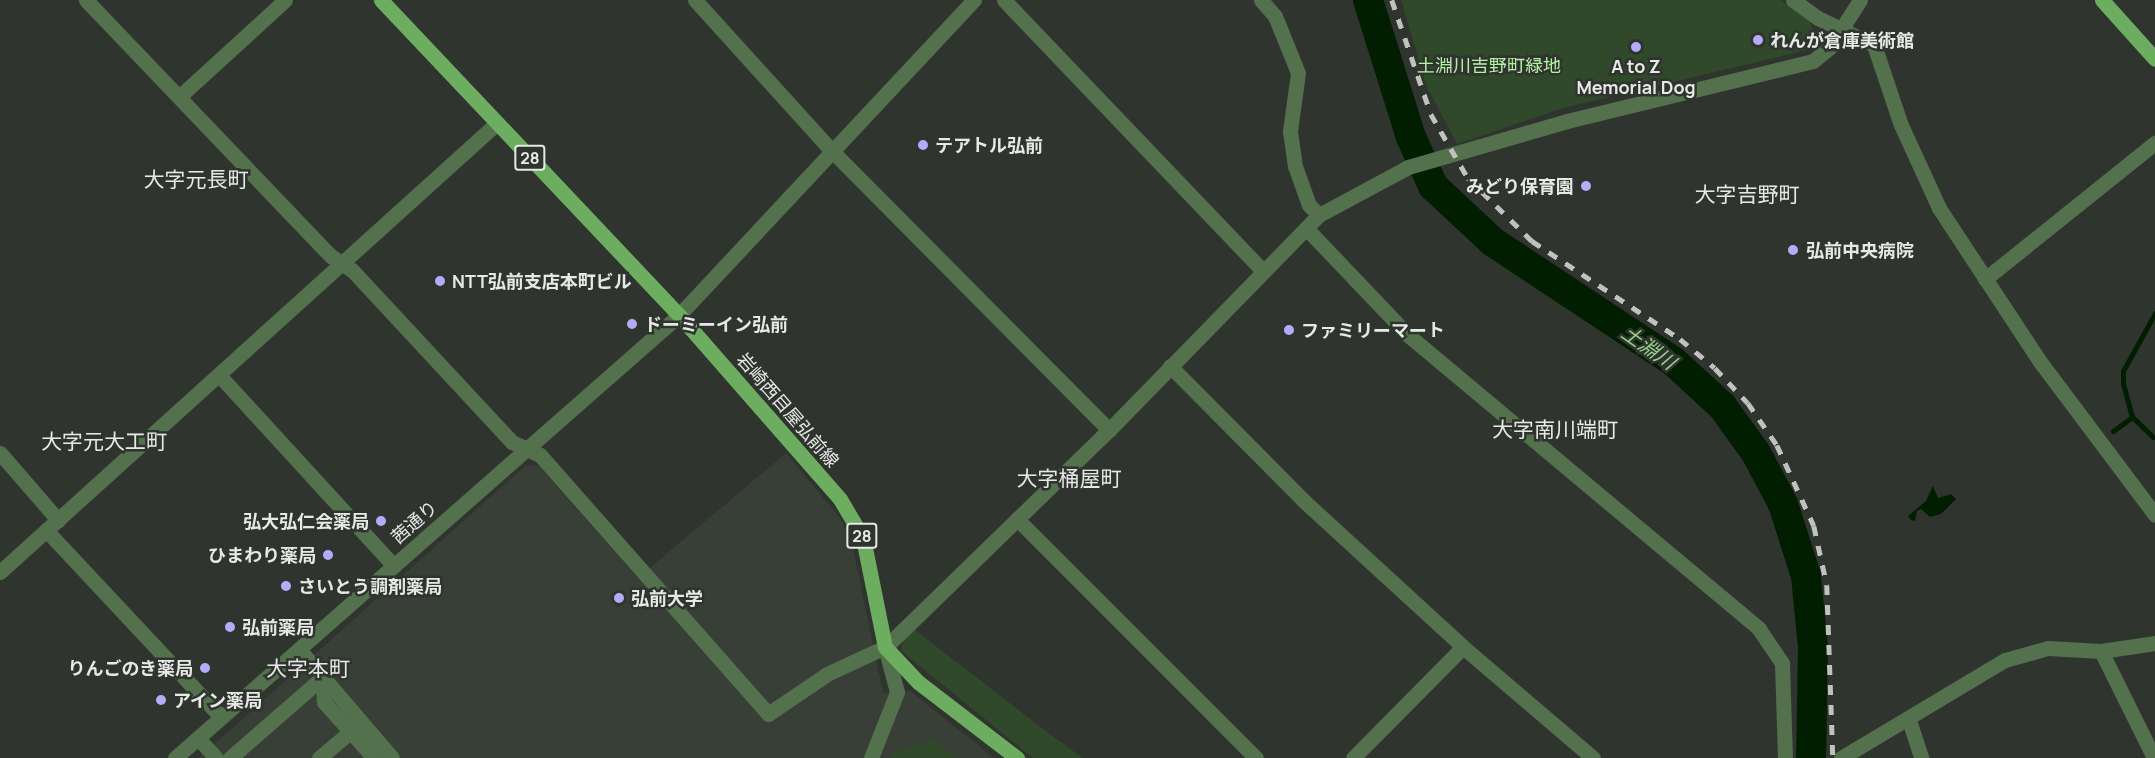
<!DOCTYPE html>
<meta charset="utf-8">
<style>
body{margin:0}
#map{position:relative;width:2155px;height:758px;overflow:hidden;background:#30342f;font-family:Manrope,"Noto Sans JP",sans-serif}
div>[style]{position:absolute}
.built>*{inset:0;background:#383f36}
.green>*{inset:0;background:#2f492a}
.water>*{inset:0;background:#011e00}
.stream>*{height:5px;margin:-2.5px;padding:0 2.5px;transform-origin:2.5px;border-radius:2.5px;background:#011e00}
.river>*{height:30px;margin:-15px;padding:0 15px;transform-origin:15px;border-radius:15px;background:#011e00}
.minor>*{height:15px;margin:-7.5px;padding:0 7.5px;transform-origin:7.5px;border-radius:7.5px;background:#52714c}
.major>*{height:15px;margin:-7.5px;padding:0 7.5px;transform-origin:7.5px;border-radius:7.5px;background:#6dad60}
.rail>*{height:4.5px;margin-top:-2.25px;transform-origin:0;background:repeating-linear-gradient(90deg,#bfc2be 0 10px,transparent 0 20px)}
.dots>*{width:16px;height:16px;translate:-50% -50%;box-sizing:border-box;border:3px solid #30342f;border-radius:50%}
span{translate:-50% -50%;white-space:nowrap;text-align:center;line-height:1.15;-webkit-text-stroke:5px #30342f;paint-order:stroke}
.shield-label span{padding:2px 4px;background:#30342f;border:2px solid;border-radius:4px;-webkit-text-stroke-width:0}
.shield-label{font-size:16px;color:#e6e9e6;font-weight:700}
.poi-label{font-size:18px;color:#e6e9e6;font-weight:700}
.left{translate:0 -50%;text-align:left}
.right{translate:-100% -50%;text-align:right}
.park-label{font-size:18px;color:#b3f2a5}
.street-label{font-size:18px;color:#e6e9e6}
.water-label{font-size:20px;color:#96d489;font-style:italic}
.quarter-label{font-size:21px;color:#e6e9e6}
</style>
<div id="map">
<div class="built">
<i style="clip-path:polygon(786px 453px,840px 518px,852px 543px,883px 693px,910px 691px,994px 758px,199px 758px,525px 466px,538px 465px,638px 578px)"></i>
</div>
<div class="green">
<i style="clip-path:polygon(1401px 0,1780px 0,1810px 21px,1816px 40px,1811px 49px,1563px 108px,1457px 144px,1427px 87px)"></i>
<i style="clip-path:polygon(915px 630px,1047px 732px,1083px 758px,1033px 758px,901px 651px,903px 642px)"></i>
<i style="clip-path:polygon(934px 739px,956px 758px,892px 758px,895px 752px)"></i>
</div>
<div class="water">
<i style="clip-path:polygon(1933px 486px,1938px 498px,1951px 494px,1956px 499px,1941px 514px,1930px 517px,1921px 509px,1917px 511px,1915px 521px,1911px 520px,1908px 516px,1926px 501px)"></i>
</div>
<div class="stream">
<i style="left:2113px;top:431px;width:24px;rotate:-36deg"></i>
<i style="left:2153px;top:437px;width:29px;rotate:-136deg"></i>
<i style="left:2132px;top:417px;width:34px;rotate:-105deg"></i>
<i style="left:2123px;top:384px;width:13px;rotate:-90deg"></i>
<i style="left:2123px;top:371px;width:66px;rotate:-61.1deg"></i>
</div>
<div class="river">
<i style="left:1368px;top:0;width:144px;rotate:72.6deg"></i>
<i style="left:1411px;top:137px;width:54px;rotate:65.8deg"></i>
<i style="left:1433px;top:186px;width:82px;rotate:43deg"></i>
<i style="left:1493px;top:242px;width:216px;rotate:33.5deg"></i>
<i style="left:1673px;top:361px;width:67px;rotate:42.6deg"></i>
<i style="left:1722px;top:406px;width:58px;rotate:54.1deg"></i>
<i style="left:1756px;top:453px;width:58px;rotate:62.1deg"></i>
<i style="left:1783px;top:504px;width:76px;rotate:72.3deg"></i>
<i style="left:1806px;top:576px;width:72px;rotate:84.4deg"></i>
<i style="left:1813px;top:648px;width:110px;rotate:91deg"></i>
</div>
<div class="minor">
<i style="left:86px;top:0;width:354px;rotate:46.3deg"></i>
<i style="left:331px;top:256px;width:25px;rotate:34deg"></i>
<i style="left:352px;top:270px;width:235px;rotate:47.1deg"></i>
<i style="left:512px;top:442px;width:31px;rotate:25deg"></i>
<i style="left:540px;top:455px;width:345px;rotate:48.6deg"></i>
<i style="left:768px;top:714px;width:71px;rotate:-34.1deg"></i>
<i style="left:827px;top:674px;width:64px;rotate:-25deg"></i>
<i style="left:885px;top:647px;width:21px;rotate:-43deg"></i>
<i style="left:900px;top:633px;width:291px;rotate:-44.2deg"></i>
<i style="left:1109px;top:430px;width:301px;rotate:-45.7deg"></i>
<i style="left:1319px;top:215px;width:101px;rotate:-28.3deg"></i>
<i style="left:1408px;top:167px;width:166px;rotate:-16.1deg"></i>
<i style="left:1567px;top:121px;width:253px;rotate:-13.7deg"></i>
<i style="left:1813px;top:61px;width:21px;rotate:-39deg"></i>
<i style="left:1829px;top:48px;width:57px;rotate:-57.1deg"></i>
<i style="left:695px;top:0;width:205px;rotate:47.8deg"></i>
<i style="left:833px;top:152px;width:392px;rotate:45.2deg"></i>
<i style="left:1004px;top:0;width:373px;rotate:46.3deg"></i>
<i style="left:1261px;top:0;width:21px;rotate:49deg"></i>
<i style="left:1275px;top:16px;width:61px;rotate:68deg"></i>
<i style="left:1298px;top:73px;width:59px;rotate:97.9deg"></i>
<i style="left:1290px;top:131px;width:35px;rotate:82deg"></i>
<i style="left:1295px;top:166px;width:41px;rotate:70.3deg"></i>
<i style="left:1309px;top:205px;width:14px;rotate:45deg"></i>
<i style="left:1793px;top:0;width:31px;rotate:36deg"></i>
<i style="left:1818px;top:18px;width:62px;rotate:25.7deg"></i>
<i style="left:1874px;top:45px;width:84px;rotate:71.4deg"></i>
<i style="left:1901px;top:125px;width:91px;rotate:65.4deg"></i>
<i style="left:1939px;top:208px;width:186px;rotate:56.7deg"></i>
<i style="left:2041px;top:363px;width:190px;rotate:53.1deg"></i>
<i style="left:180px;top:96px;width:142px;rotate:-42.4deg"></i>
<i style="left:1306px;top:228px;width:148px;rotate:46.4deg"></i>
<i style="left:1408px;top:335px;width:458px;rotate:39.9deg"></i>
<i style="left:1759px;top:629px;width:41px;rotate:55.9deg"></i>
<i style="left:1782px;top:663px;width:95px;rotate:88.2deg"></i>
<i style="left:1985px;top:279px;width:218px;rotate:-38.7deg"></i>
<i style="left:1170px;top:366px;width:192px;rotate:45.2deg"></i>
<i style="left:1305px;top:502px;width:214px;rotate:42.5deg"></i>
<i style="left:1463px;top:647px;width:171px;rotate:40.5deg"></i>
<i style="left:219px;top:375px;width:259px;rotate:47.5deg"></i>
<i style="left:0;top:453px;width:89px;rotate:49.1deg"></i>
<i style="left:1017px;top:519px;width:338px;rotate:45deg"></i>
<i style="left:46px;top:530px;width:256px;rotate:46.9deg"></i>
<i style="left:0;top:572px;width:670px;rotate:-42.1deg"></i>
<i style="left:299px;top:649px;width:143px;rotate:49.5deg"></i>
<i style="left:2101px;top:651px;width:119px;rotate:63.6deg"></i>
<i style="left:323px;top:677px;width:25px;rotate:88deg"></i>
<i style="left:324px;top:702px;width:75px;rotate:48.2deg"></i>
<i style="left:1909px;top:720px;width:40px;rotate:72deg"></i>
<i style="left:198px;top:738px;width:27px;rotate:48deg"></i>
<i style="left:175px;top:758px;width:671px;rotate:-41.31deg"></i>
<i style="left:679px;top:315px;width:432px;rotate:-46.9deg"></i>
<i style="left:230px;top:758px;width:123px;rotate:-41.1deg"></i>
<i style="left:319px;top:758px;width:40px;rotate:-40deg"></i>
<i style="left:871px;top:758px;width:71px;rotate:-68.5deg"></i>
<i style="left:897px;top:692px;width:47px;rotate:-104.9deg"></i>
<i style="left:1353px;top:758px;width:156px;rotate:-45.3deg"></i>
<i style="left:1841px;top:758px;width:191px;rotate:-30.9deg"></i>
<i style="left:2005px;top:660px;width:45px;rotate:-15.6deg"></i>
<i style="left:2048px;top:648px;width:53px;rotate:3.2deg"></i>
<i style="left:2101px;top:651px;width:55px;rotate:-8.4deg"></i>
</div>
<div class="major">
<i style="left:381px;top:0;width:434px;rotate:46.6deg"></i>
<i style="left:679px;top:315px;width:244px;rotate:48.8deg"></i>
<i style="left:840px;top:499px;width:45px;rotate:59.5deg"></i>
<i style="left:863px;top:538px;width:111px;rotate:78.6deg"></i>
<i style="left:885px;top:647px;width:48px;rotate:46.7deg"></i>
<i style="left:918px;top:682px;width:125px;rotate:37.5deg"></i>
<i style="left:2102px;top:0;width:79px;rotate:48.1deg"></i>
</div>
<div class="rail">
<i style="left:1392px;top:0;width:120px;rotate:71.1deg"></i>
<i style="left:1431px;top:114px;width:74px;rotate:60deg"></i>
<i style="left:1468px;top:178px;width:90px;rotate:44.5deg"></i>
<i style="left:1532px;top:241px;width:178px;rotate:33.5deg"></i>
<i style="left:1680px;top:339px;width:45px;rotate:39.6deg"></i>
<i style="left:1715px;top:368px;width:48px;rotate:46.7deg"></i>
<i style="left:1748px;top:403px;width:51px;rotate:55.4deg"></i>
<i style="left:1777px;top:445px;width:89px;rotate:65.4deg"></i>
<i style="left:1814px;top:526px;width:60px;rotate:77.6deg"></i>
<i style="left:1827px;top:585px;width:173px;rotate:88deg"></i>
</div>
<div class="dots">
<i style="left:1758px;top:40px;background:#b6abf8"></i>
<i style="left:1636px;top:47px;background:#b6abf8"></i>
<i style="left:923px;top:145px;background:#b6abf8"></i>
<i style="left:1586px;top:186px;background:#b6abf8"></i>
<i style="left:1793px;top:250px;background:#b6abf8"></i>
<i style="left:440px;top:281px;background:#b6abf8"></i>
<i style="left:632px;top:324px;background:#b6abf8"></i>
<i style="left:1289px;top:330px;background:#b6abf8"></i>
<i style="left:381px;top:521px;background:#b6abf8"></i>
<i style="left:328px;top:555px;background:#b6abf8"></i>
<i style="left:286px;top:586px;background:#b6abf8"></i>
<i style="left:619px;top:598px;background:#b6abf8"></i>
<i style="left:230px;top:627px;background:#b6abf8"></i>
<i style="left:205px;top:668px;background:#b6abf8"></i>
<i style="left:161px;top:700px;background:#b6abf8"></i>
</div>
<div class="shield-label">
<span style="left:530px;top:158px">28</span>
<span style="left:862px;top:536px">28</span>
</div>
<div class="poi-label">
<span class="left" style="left:1770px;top:40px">れんが倉庫美術館</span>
<span style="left:1636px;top:77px">A to Z<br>Memorial Dog</span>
<span class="left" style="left:935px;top:145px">テアトル弘前</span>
<span class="right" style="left:1574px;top:186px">みどり保育園</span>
<span class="left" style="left:1806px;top:250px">弘前中央病院</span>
<span class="left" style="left:452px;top:281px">NTT弘前支店本町ビル</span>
<span class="left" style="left:644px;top:324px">ドーミーイン弘前</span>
<span class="left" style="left:1301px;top:330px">ファミリーマート</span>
<span class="right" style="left:369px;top:521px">弘大弘仁会薬局</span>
<span class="right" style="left:316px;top:555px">ひまわり薬局</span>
<span class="left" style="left:298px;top:586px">さいとう調剤薬局</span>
<span class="left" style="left:631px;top:598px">弘前大学</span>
<span class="left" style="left:242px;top:627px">弘前薬局</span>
<span class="right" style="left:193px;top:668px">りんごのき薬局</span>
<span class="left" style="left:173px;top:700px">アイン薬局</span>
</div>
<div class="park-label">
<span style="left:1489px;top:65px">土淵川吉野町緑地</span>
</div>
<div class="street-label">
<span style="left:788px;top:410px;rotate:49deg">岩崎西目屋弘前線</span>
<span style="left:414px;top:522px;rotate:-41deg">茜通り</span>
</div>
<div class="water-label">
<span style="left:1649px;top:347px;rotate:35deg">土淵川</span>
</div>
<div class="quarter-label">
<span style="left:196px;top:179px">大字元長町</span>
<span style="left:1747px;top:194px">大字吉野町</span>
<span style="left:1555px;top:429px">大字南川端町</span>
<span style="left:104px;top:441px">大字元大工町</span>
<span style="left:1069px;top:478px">大字桶屋町</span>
<span style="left:308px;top:668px">大字本町</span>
</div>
</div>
